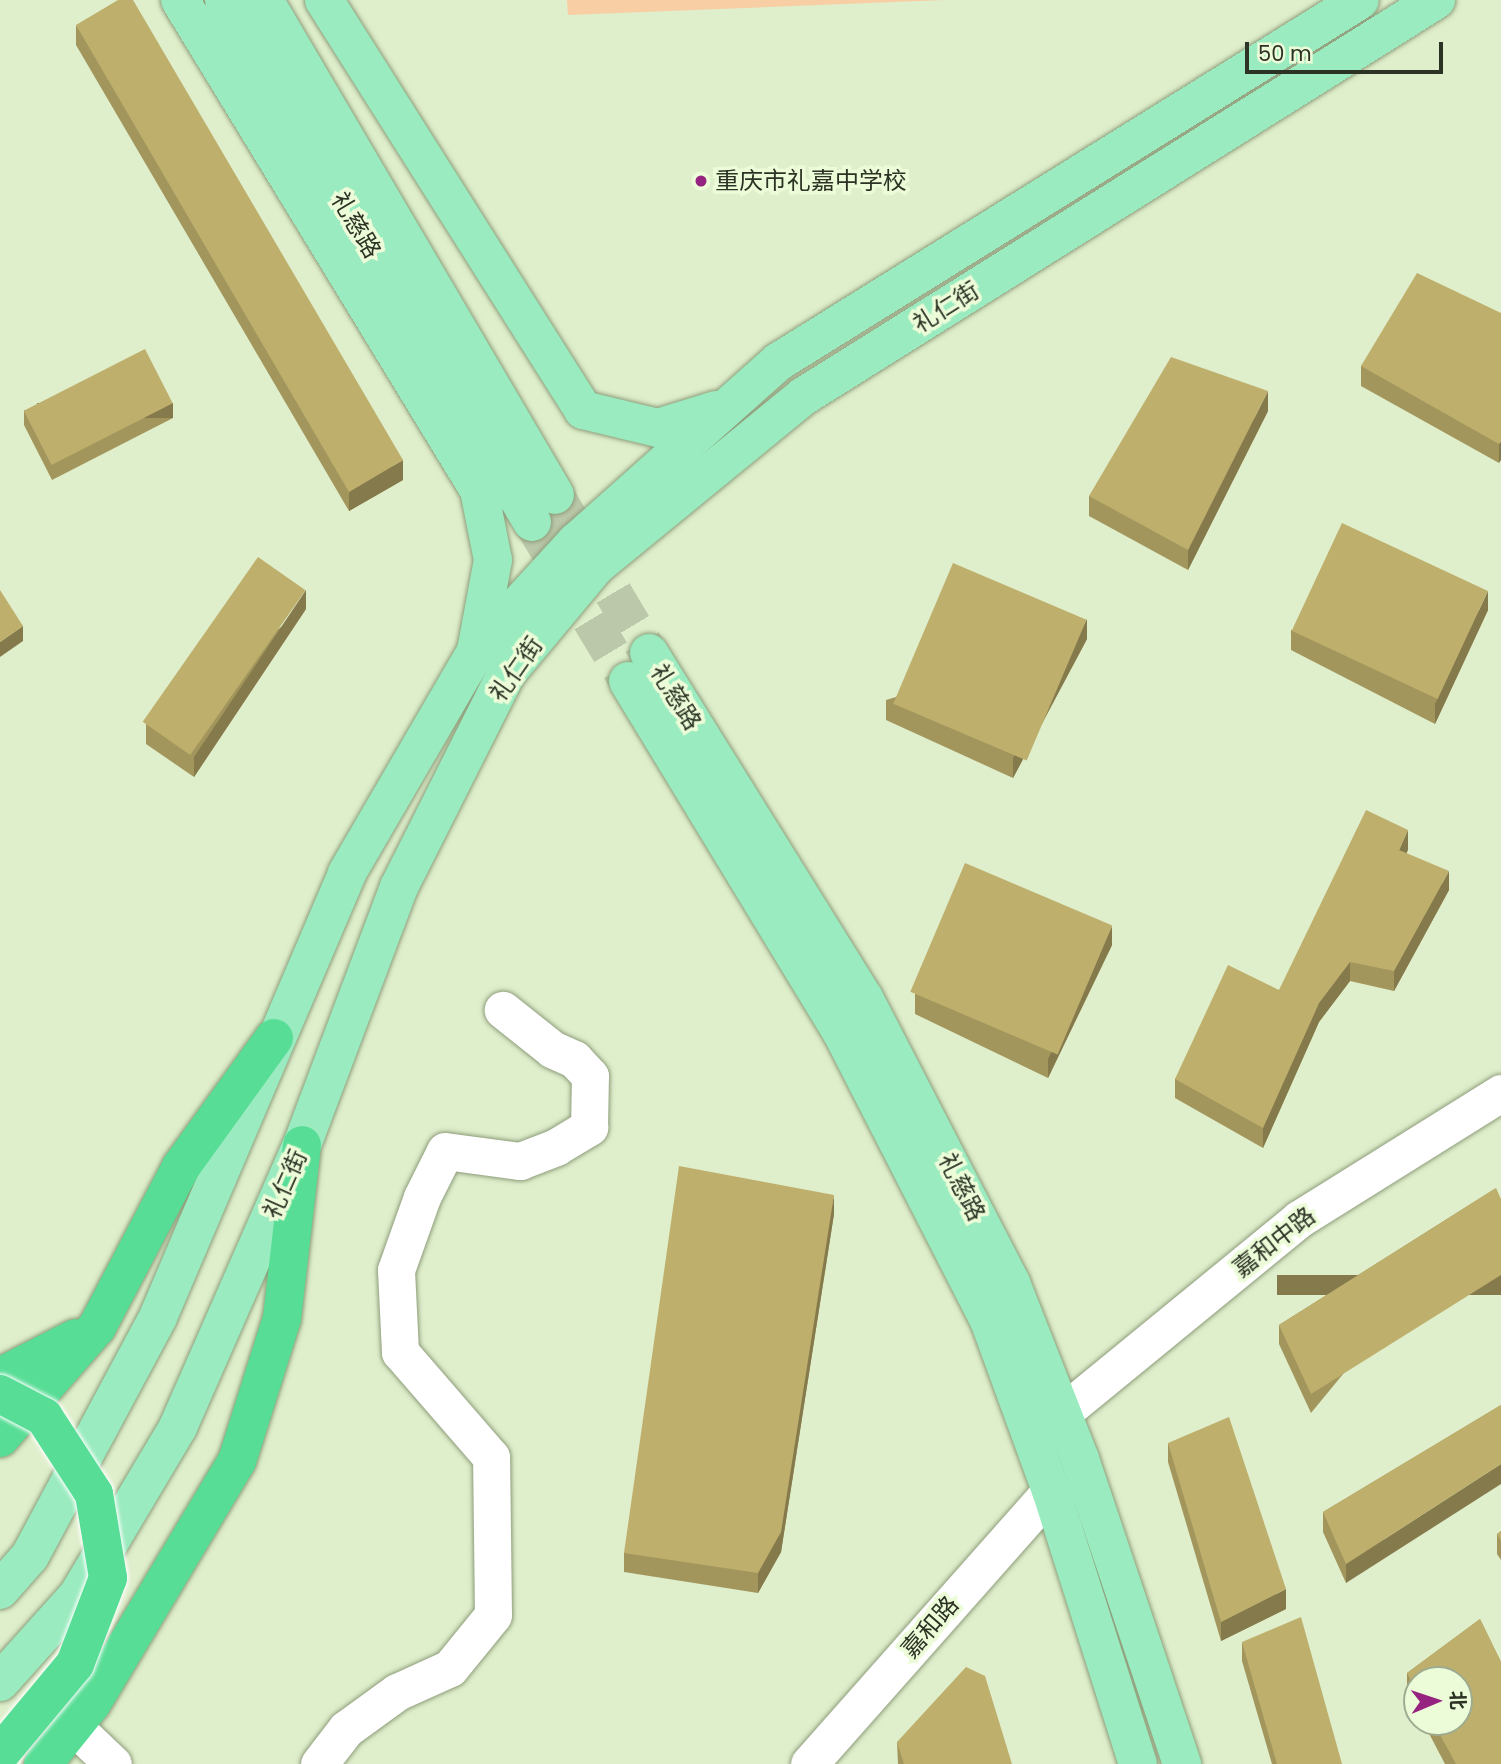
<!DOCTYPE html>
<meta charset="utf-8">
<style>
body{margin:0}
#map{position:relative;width:1501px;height:1764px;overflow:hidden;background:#dfeecb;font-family:Poppins,"Noto Sans SC",sans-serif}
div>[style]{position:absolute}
.green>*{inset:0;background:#f8cea4}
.major-tunnel>*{height:38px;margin-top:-19px;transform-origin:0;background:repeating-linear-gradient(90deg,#bbc8aa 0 38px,transparent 0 57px)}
.roads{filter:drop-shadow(0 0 2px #8e9d7b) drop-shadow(0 0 2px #8e9d7b)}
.minor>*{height:37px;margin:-18.5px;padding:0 18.5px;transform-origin:18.5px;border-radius:18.5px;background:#fff}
.major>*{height:38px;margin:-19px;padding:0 19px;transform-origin:19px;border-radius:19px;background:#9aebbf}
.highway>*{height:38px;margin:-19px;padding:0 19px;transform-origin:19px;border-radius:19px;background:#57dd95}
.bridges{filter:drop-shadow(0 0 2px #fff) drop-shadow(0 0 2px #fff)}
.highway-bridge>*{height:38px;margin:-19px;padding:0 19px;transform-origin:19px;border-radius:19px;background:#57dd95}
.wall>*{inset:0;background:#a3965d}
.shaded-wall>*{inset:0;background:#857a4c;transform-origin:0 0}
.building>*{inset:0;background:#beaf6c;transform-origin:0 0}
.dots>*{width:19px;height:19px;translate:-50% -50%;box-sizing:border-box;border:4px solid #ecfcd8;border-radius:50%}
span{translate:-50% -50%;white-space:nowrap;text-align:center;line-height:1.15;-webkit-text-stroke:7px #ecfcd8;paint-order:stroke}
.poi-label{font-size:24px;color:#2c3224}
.left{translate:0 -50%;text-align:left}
.street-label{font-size:24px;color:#2c3224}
.north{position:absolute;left:1403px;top:1666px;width:70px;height:70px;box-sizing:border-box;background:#ecfcd8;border:2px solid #9fab90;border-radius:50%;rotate:88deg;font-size:19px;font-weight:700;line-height:28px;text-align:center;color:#2c3224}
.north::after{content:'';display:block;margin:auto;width:24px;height:32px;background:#972381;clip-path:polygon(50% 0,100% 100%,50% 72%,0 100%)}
.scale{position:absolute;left:1245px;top:42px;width:198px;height:32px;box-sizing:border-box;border:4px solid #2c3224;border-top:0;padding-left:9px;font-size:21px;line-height:24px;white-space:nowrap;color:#2c3224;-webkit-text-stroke:5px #ecfcd8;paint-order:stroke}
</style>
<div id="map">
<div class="green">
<i style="clip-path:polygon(567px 0,944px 0,568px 15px)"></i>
</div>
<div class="major-tunnel">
<i style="left:555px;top:495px;width:184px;rotate:59.3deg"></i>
<i style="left:532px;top:522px;width:186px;rotate:58.9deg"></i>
</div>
<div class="roads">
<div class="minor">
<i style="left:1062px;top:1413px;width:306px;rotate:-39.3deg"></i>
<i style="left:1299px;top:1219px;width:238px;rotate:-32deg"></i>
<i style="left:73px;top:1726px;width:55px;rotate:43.5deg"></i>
<i style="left:319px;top:1764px;width:44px;rotate:-52.4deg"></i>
<i style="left:346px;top:1729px;width:63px;rotate:-36deg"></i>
<i style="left:397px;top:1692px;width:58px;rotate:-24.4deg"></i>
<i style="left:450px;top:1668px;width:68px;rotate:-50.9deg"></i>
<i style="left:493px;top:1615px;width:158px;rotate:-90.7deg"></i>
<i style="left:491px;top:1457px;width:139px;rotate:-130.9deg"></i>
<i style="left:400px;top:1352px;width:82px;rotate:-92.8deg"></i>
<i style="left:396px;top:1270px;width:77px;rotate:-70.4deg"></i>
<i style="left:422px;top:1197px;width:51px;rotate:-63.4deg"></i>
<i style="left:445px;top:1151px;width:76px;rotate:7.6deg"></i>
<i style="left:520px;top:1161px;width:39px;rotate:-21deg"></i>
<i style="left:556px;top:1147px;width:39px;rotate:-31deg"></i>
<i style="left:589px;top:1127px;width:51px;rotate:-88.9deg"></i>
<i style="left:590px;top:1076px;width:23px;rotate:-133deg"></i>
<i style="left:574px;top:1059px;width:24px;rotate:-156deg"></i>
<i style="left:552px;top:1049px;width:63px;rotate:-141.5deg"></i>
<i style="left:809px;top:1764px;width:366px;rotate:-48.5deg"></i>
</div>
<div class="major">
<i style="left:180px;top:0;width:574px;rotate:58.61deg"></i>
<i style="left:479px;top:490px;width:71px;rotate:78.7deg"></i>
<i style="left:493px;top:560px;width:93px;rotate:100.6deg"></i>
<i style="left:224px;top:0;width:606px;rotate:59.46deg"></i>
<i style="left:264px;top:0;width:574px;rotate:59.55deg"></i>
<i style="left:324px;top:0;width:485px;rotate:57.7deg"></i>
<i style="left:583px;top:410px;width:77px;rotate:13.5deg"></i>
<i style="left:658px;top:428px;width:61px;rotate:-17.2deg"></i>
<i style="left:649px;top:653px;width:407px;rotate:58.1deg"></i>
<i style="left:864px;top:998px;width:321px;rotate:62.7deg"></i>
<i style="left:1011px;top:1283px;width:189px;rotate:68.6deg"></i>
<i style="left:1080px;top:1459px;width:322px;rotate:71.5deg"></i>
<i style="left:628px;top:681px;width:410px;rotate:58.7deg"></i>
<i style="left:841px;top:1031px;width:325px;rotate:62.9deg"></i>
<i style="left:989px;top:1320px;width:181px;rotate:70deg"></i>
<i style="left:1051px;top:1490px;width:287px;rotate:72.4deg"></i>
<i style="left:0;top:1590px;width:45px;rotate:-48.6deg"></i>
<i style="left:30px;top:1556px;width:271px;rotate:-61.8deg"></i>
<i style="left:158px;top:1317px;width:483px;rotate:-66.9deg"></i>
<i style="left:347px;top:873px;width:257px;rotate:-59.8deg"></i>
<i style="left:476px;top:651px;width:148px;rotate:-47.5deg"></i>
<i style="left:576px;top:542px;width:271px;rotate:-41.7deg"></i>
<i style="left:778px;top:362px;width:685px;rotate:-31.88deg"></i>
<i style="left:0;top:1682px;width:117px;rotate:-48.1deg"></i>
<i style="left:78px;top:1595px;width:196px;rotate:-59.2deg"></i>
<i style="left:178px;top:1427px;width:308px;rotate:-66.3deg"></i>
<i style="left:302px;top:1145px;width:276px;rotate:-69.4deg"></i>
<i style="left:399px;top:887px;width:238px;rotate:-63.3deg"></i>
<i style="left:506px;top:674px;width:141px;rotate:-50.2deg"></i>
<i style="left:596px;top:566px;width:269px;rotate:-39.3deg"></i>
<i style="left:804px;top:396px;width:746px;rotate:-32.07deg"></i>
</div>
<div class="highway">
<i style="left:0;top:1377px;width:85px;rotate:-27.2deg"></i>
<i style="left:0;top:1438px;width:147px;rotate:-48.9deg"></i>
<i style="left:97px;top:1327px;width:181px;rotate:-62.3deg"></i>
<i style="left:181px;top:1167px;width:159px;rotate:-54.2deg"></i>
<i style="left:43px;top:1764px;width:78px;rotate:-51.2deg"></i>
<i style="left:92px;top:1703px;width:282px;rotate:-59.1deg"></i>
<i style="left:237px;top:1461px;width:150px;rotate:-72.5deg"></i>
<i style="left:282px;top:1318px;width:174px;rotate:-83.4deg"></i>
</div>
</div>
<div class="bridges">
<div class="highway-bridge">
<i style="left:0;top:1394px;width:50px;rotate:27.6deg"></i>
<i style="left:44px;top:1417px;width:92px;rotate:57deg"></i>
<i style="left:94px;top:1494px;width:85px;rotate:80.5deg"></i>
<i style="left:108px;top:1578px;width:92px;rotate:111deg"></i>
<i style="left:75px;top:1664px;width:117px;rotate:129.8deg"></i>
</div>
</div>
<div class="wall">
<i style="clip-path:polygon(76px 25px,403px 480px,349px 511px,76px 45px)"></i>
<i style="clip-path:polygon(1501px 313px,1499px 463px,1361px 386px,1361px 366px)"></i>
<i style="clip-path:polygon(24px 410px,173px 418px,52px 480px,24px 425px)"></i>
<i style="clip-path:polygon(1268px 411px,1188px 570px,1089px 516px,1089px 496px)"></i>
<i style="clip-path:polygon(306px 609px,194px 777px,146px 744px,146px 724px)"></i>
<i style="clip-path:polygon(1488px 610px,1435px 724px,1291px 650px,1291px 630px)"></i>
<i style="clip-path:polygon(1087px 639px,1013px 778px,886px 720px,886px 700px)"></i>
<i style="clip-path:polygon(1408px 850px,1406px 853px,1449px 890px,1394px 991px,1350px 981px,1319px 1022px,1263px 1148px,1175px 1098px,1175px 1079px,1279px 990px)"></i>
<i style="clip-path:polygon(1112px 945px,1048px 1078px,915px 1014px,915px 994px)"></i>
<i style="clip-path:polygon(1496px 1188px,1311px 1413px,1279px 1344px,1279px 1325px)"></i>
<i style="clip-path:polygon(834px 1214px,781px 1552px,758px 1593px,624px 1572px,624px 1553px)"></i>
<i style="clip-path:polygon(1501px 1405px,1346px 1583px,1323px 1532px,1323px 1512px)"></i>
<i style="clip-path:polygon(1168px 1443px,1286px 1609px,1221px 1641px,1168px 1462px)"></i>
<i style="clip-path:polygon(1501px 1531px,1501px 1560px,1497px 1554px,1497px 1534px)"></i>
<i style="clip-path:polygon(1480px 1619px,1501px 1662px,1501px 1764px,1445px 1764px,1423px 1722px,1459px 1722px,1459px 1680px,1417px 1680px,1417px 1711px,1407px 1692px,1407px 1673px)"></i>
<i style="clip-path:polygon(1242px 1642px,1342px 1764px,1272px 1764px,1242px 1661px)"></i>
<i style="clip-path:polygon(897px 1742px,1012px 1764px,898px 1764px)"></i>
</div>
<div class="shaded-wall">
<i style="clip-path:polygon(1268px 391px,1268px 411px,1188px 570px,1188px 550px)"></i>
<i style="left:173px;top:403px;width:15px;height:136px;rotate:90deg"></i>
<i style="clip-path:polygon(1501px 441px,1501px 460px,1499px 463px,1499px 444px)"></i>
<i style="clip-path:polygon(403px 460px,403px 480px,349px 511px,349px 492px)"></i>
<i style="clip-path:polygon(306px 590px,306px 609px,194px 777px,194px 757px)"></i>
<i style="clip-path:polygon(1488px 591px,1488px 610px,1435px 724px,1435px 704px)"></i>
<i style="clip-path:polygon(1087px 619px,1087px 639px,1013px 778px,1013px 758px)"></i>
<i style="clip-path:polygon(23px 626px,23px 641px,0 657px,0 642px)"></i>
<i style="clip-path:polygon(1408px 830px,1408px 850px,1399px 869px,1399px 850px)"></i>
<i style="clip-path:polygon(1449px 871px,1449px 890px,1394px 991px,1394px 971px)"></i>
<i style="clip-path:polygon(1112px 926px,1112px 945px,1048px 1078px,1048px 1059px)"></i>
<i style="clip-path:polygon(1350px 962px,1350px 981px,1319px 1022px,1263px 1148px,1263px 1128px,1319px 1003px)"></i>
<i style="clip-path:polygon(834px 1195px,834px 1214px,781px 1552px,758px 1593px,758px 1573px)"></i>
<i style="left:1501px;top:1275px;width:20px;height:224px;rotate:90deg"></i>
<i style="clip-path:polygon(1501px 1464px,1501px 1484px,1346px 1583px,1346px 1564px)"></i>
<i style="clip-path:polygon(1286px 1589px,1286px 1609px,1221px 1641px,1221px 1622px)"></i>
</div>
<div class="building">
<i style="clip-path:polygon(118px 0,133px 0,403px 460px,349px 492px,76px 25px)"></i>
<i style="clip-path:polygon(1417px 273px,1501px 313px,1501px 441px,1499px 444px,1361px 366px)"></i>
<i style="left:145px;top:349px;width:61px;height:136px;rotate:63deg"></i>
<i style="clip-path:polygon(1171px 357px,1268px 391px,1188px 550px,1089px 496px)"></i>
<i style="left:1342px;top:523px;width:161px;height:119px;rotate:25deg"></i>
<i style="left:258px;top:557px;width:58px;height:201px;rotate:35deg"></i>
<i style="left:953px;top:563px;width:145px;height:153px;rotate:23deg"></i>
<i style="clip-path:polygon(0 590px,23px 626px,0 642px)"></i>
<i style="clip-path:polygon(1366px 810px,1408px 830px,1399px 850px,1449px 871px,1394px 971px,1350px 962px,1319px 1003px,1263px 1128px,1175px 1079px,1228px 965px,1279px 990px)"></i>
<i style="left:965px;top:863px;width:160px;height:140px;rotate:23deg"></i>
<i style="clip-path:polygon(679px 1166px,834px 1195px,781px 1532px,758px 1573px,624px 1553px)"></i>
<i style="clip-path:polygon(1496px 1188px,1501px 1199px,1501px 1275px,1311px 1394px,1279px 1325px)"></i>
<i style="clip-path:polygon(1501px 1405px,1501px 1464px,1346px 1564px,1323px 1512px)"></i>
<i style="clip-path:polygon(1229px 1417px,1286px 1589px,1221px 1622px,1168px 1443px)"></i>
<i style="clip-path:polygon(1501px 1531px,1501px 1541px,1497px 1534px)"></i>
<i style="clip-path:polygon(1301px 1617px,1342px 1764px,1277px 1764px,1242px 1642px)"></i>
<i style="clip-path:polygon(1480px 1619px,1501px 1662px,1501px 1764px,1456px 1764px,1433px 1722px,1459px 1722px,1459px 1680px,1417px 1680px,1417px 1692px,1407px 1673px)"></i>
<i style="clip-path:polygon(966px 1667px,985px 1676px,1012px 1764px,904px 1764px,897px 1742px)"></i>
</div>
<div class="dots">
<i style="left:701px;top:181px;background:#972381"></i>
</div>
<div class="poi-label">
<span class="left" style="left:715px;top:181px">重庆市礼嘉中学校</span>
</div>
<div class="street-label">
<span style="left:356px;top:225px;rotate:59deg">礼慈路</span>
<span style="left:946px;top:307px;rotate:-32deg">礼仁街</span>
<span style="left:516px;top:669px;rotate:-55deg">礼仁街</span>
<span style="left:676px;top:697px;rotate:58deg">礼慈路</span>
<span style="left:285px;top:1184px;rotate:-66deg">礼仁街</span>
<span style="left:962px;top:1187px;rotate:63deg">礼慈路</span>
<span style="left:1274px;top:1242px;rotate:-38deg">嘉和中路</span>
<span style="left:930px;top:1627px;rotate:-49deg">嘉和路</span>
</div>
<div class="north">北</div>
<div class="scale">50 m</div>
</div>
